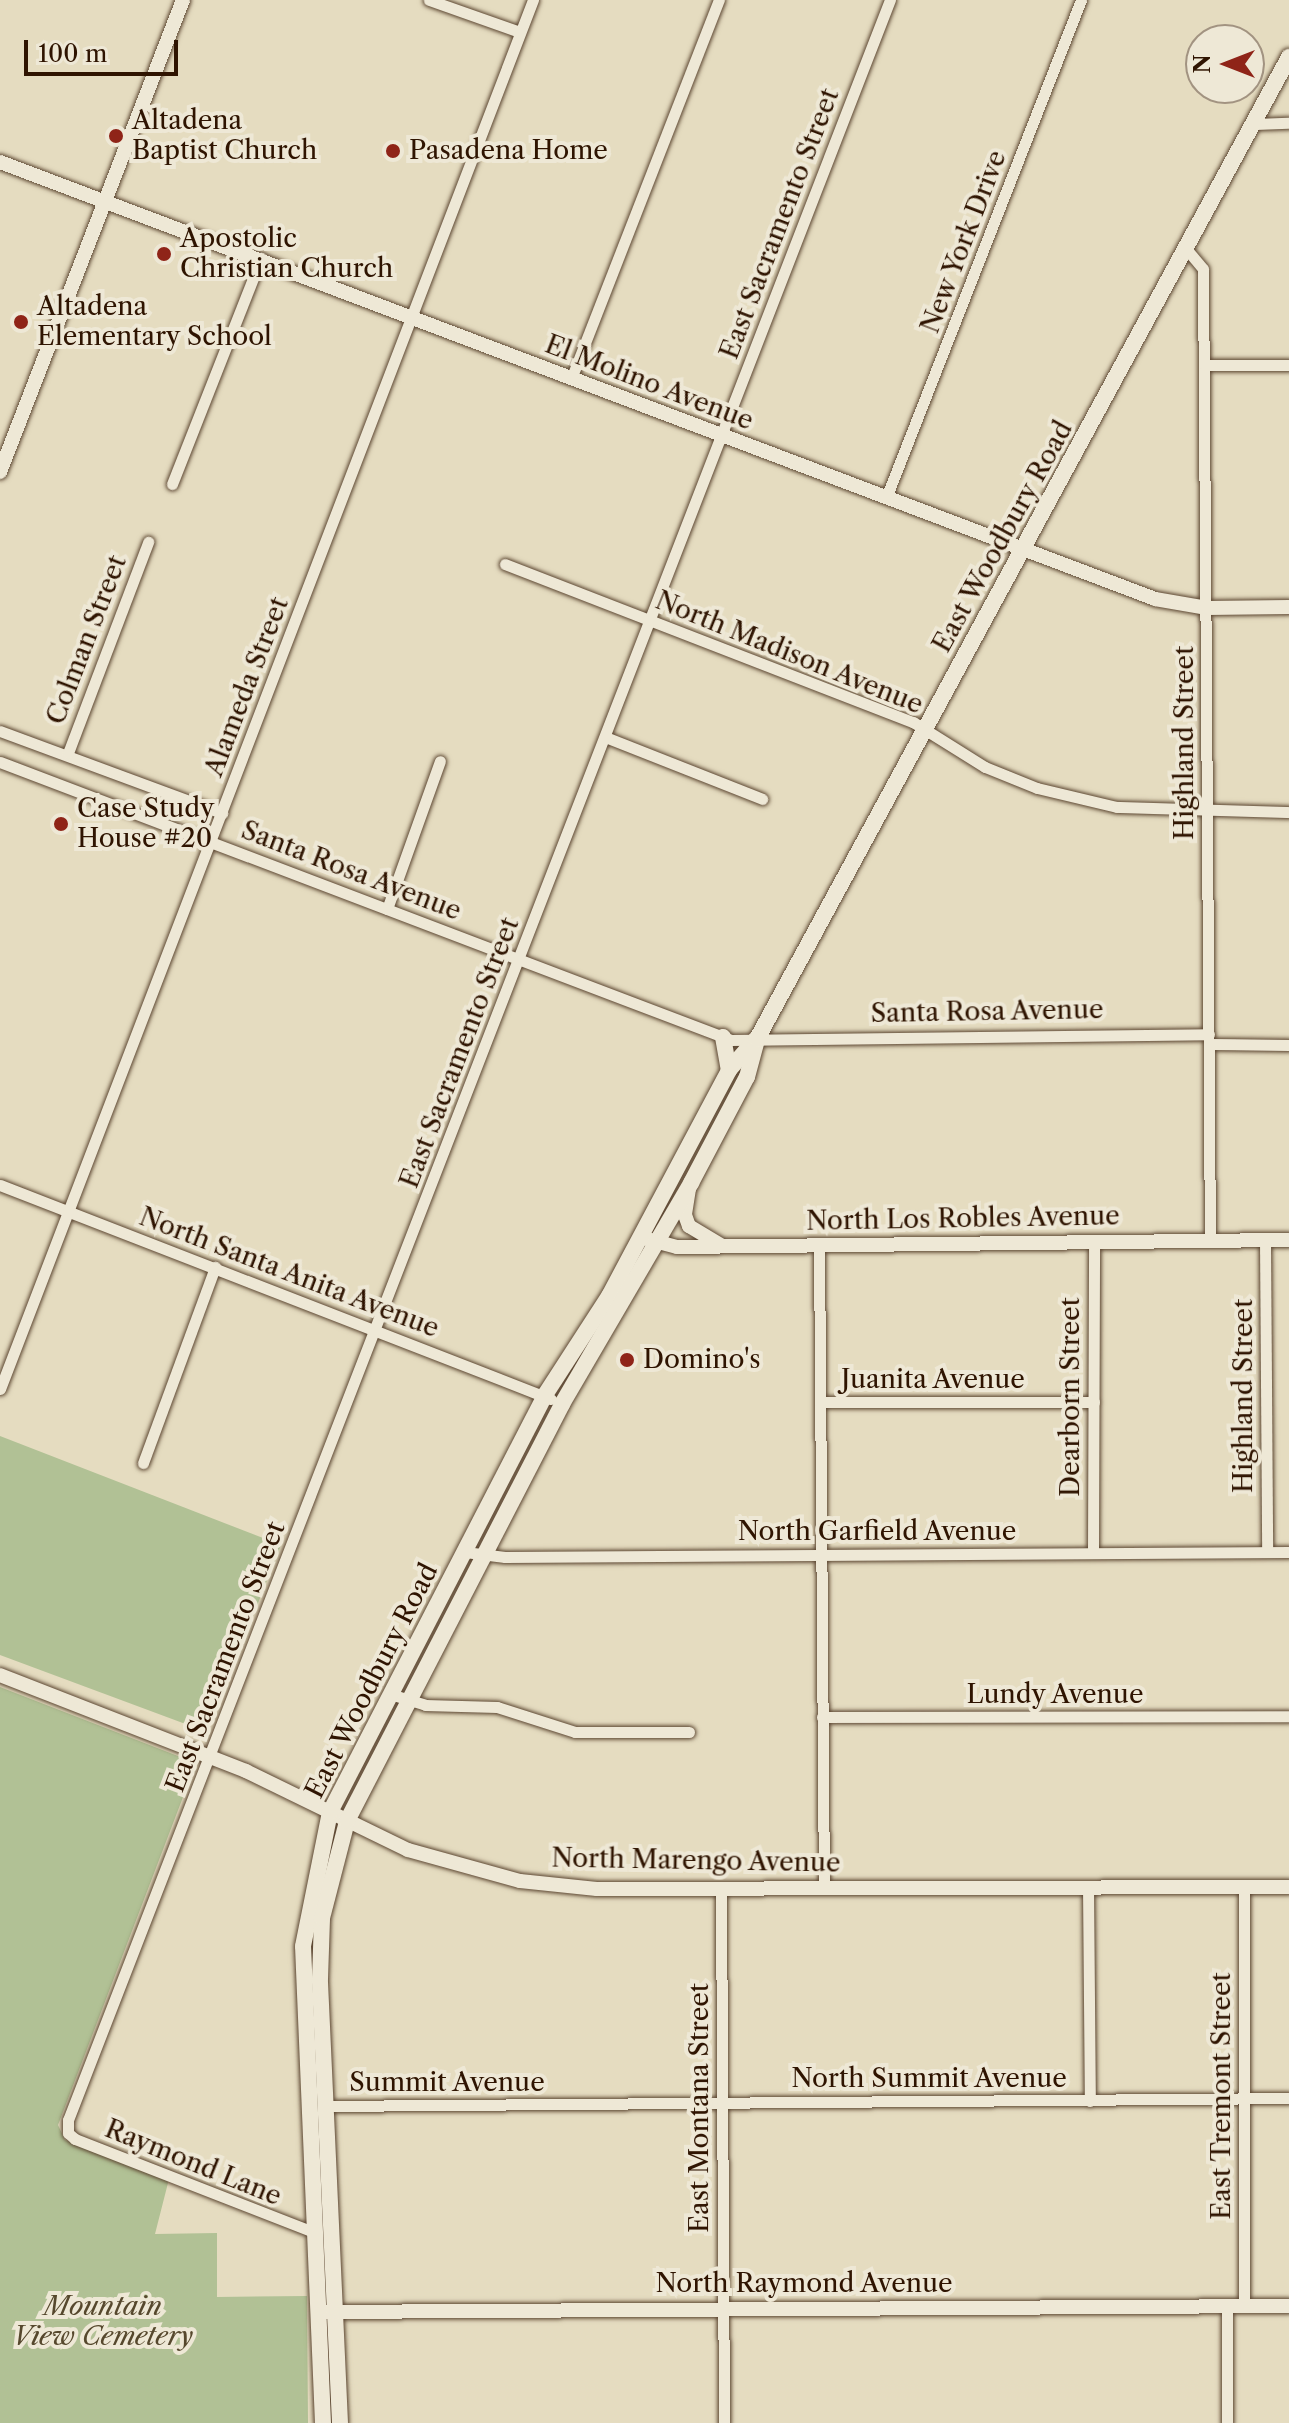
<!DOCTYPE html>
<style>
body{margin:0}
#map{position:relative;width:1289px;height:2423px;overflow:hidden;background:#e5dcc0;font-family:"Libre Caslon Text",serif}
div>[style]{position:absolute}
.green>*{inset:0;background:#b1c195}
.roads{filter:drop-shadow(0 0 2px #5c4631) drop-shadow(0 0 2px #5c4631)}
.minor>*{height:11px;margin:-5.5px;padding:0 5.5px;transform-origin:5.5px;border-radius:5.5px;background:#eee8d6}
.tertiary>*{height:14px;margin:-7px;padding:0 7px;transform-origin:7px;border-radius:7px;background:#eee8d6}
.secondary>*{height:16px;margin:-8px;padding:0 8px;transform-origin:8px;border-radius:8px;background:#eee8d6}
.dots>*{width:22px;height:22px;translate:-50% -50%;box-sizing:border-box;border:4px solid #eee8d6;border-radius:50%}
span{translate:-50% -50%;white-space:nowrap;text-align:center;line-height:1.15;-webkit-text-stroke:8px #eee8d6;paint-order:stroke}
.poi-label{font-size:26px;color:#2f1401}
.left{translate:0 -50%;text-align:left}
.street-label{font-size:26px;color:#2f1401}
.park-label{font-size:26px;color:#56482d;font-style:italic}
.north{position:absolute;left:1185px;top:24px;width:80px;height:80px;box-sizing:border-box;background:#eee8d6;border:2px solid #a29381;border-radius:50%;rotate:270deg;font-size:22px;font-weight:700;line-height:32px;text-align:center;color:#2f1401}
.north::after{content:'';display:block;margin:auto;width:28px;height:36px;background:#8f2418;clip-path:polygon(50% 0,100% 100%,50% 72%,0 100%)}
.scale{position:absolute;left:24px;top:40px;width:154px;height:36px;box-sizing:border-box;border:4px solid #2f1401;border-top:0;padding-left:10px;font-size:24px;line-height:28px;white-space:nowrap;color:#2f1401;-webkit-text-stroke:6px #eee8d6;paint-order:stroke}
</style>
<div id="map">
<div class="green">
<i style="clip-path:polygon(0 1436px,281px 1545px,207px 1732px,0 1655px)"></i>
<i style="clip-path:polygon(0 1687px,196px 1763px,58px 2125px,65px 2140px,169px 2179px,155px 2234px,217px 2233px,217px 2297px,307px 2296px,308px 2423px,0 2423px)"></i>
</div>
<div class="roads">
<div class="minor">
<i style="left:429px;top:0;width:96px;rotate:19.4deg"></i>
<i style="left:1254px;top:124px;width:35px;rotate:-2deg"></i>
<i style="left:1188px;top:251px;width:23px;rotate:50deg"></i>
<i style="left:1203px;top:269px;width:972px;rotate:89.59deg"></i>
<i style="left:1205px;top:365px;width:84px"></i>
<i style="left:571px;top:379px;width:407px;rotate:-68.7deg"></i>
<i style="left:172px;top:484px;width:243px;rotate:-68.5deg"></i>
<i style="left:886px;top:498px;width:535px;rotate:-68.62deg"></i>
<i style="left:505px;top:564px;width:438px;rotate:21.2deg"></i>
<i style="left:913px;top:722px;width:85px;rotate:32deg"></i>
<i style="left:985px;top:767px;width:56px;rotate:22deg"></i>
<i style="left:1037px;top:788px;width:82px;rotate:13.4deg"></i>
<i style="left:1117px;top:807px;width:172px;rotate:1.7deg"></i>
<i style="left:0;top:731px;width:237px;rotate:20.3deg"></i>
<i style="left:605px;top:737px;width:169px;rotate:21.5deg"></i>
<i style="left:68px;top:753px;width:226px;rotate:-69.2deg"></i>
<i style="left:0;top:762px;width:782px;rotate:20.82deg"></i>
<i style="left:731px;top:1040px;width:478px;rotate:-0.7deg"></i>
<i style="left:387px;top:909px;width:157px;rotate:-70.3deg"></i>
<i style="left:1210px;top:1044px;width:79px;rotate:0.7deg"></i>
<i style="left:0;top:1185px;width:591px;rotate:21.23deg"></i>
<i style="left:1265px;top:1240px;width:312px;rotate:89.6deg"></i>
<i style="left:819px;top:1244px;width:645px;rotate:89.56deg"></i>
<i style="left:0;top:1389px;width:1488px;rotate:-69.01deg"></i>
<i style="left:820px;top:1402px;width:274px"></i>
<i style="left:143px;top:1463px;width:209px;rotate:-69.8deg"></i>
<i style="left:465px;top:1552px;width:40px;rotate:7.1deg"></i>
<i style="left:505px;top:1557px;width:784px;rotate:-0.37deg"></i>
<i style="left:1093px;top:1552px;width:311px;rotate:-89.8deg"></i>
<i style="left:390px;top:1694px;width:37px;rotate:17deg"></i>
<i style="left:425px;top:1705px;width:72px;rotate:1.6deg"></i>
<i style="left:497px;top:1707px;width:82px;rotate:17.8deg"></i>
<i style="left:575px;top:1732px;width:114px"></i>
<i style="left:822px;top:1717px;width:467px;rotate:-0.1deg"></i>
<i style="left:1088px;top:1886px;width:215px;rotate:89.5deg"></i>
<i style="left:721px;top:1889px;width:534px;rotate:89.68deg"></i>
<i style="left:324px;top:2106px;width:965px;rotate:-0.47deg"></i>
<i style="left:316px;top:2233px;width:259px;rotate:-158.7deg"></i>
<i style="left:75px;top:2139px;width:9px;rotate:-139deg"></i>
<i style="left:68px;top:2133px;width:13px;rotate:-90deg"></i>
<i style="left:68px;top:2120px;width:2274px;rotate:-68.81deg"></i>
<i style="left:1227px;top:2306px;width:117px;rotate:90deg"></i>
<i style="left:1244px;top:2306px;width:420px;rotate:-90deg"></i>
</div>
<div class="tertiary">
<i style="left:0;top:162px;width:1235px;rotate:20.72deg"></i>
<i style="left:1155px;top:599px;width:53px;rotate:9.8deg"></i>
<i style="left:1207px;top:608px;width:82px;rotate:-0.7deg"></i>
<i style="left:0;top:472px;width:506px;rotate:-68.81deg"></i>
<i style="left:689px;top:1189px;width:26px;rotate:99deg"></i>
<i style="left:685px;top:1215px;width:12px;rotate:70deg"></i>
<i style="left:689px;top:1226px;width:37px;rotate:31deg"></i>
<i style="left:647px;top:1239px;width:31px;rotate:15deg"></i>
<i style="left:677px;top:1247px;width:612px;rotate:-0.66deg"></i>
<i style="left:0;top:1675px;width:264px;rotate:21.3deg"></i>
<i style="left:246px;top:1771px;width:180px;rotate:26deg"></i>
<i style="left:408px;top:1850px;width:116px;rotate:15.5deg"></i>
<i style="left:520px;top:1881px;width:77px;rotate:5.9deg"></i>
<i style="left:597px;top:1889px;width:692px;rotate:-0.17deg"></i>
<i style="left:324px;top:2312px;width:965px;rotate:-0.36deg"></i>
</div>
<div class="secondary">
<i style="left:723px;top:1037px;width:34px;rotate:80deg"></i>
<i style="left:323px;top:2423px;width:477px;rotate:-92.4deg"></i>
<i style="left:303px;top:1946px;width:137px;rotate:-78.6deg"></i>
<i style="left:330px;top:1812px;width:469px;rotate:-62.7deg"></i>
<i style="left:545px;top:1395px;width:118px;rotate:-57.1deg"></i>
<i style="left:609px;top:1296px;width:256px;rotate:-62deg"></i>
<i style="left:729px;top:1070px;width:41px;rotate:-48.9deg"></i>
<i style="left:340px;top:2423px;width:444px;rotate:-92.6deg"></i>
<i style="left:320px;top:1979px;width:61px;rotate:-88.1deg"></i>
<i style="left:322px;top:1918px;width:100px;rotate:-75.5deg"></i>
<i style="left:347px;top:1821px;width:469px;rotate:-62.7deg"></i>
<i style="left:562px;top:1404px;width:256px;rotate:-59.7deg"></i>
<i style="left:691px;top:1183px;width:120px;rotate:-62.2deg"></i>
<i style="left:747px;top:1077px;width:39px;rotate:-75deg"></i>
<i style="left:757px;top:1039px;width:1117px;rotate:-61.55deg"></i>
</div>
</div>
<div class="dots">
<i style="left:116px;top:136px;background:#8f2418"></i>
<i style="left:393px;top:151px;background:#8f2418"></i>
<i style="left:164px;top:254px;background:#8f2418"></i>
<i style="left:21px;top:322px;background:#8f2418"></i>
<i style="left:61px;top:824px;background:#8f2418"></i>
<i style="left:627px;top:1360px;background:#8f2418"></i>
</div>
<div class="poi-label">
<span class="left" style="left:132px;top:136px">Altadena<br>Baptist Church</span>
<span class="left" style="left:409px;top:151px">Pasadena Home</span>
<span class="left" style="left:180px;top:254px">Apostolic<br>Christian Church</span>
<span class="left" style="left:37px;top:322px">Altadena<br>Elementary School</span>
<span class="left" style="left:77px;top:824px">Case Study<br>House #20</span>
<span class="left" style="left:643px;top:1360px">Domino's</span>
</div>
<div class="street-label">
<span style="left:780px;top:224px;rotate:-69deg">East Sacramento Street</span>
<span style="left:964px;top:242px;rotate:-69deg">New York Drive</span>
<span style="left:649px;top:383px;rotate:21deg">El Molino Avenue</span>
<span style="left:1003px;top:537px;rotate:-61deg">East Woodbury Road</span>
<span style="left:87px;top:640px;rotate:-69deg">Colman Street</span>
<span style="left:789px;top:653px;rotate:22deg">North Madison Avenue</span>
<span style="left:247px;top:687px;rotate:-69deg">Alameda Street</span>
<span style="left:1185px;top:743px;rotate:-90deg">Highland Street</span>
<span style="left:351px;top:871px;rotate:21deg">Santa Rosa Avenue</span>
<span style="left:987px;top:1012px;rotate:-1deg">Santa Rosa Avenue</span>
<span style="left:460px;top:1053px;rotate:-69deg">East Sacramento Street</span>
<span style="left:963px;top:1219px;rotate:-1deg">North Los Robles Avenue</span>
<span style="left:289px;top:1273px;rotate:21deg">North Santa Anita Avenue</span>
<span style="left:933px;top:1380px">Juanita Avenue</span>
<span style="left:1244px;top:1396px;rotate:-90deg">Highland Street</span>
<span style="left:1071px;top:1397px;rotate:-90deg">Dearborn Street</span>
<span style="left:877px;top:1532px">North Garfield Avenue</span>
<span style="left:226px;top:1657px;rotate:-69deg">East Sacramento Street</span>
<span style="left:372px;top:1681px;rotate:-63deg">East Woodbury Road</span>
<span style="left:1055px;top:1695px">Lundy Avenue</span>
<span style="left:696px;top:1861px;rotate:1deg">North Marengo Avenue</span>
<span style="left:929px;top:2079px">North Summit Avenue</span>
<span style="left:447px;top:2083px">Summit Avenue</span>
<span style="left:1222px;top:2096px;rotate:-90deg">East Tremont Street</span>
<span style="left:700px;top:2108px;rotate:-90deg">East Montana Street</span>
<span style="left:193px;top:2163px;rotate:22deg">Raymond Lane</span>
<span style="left:804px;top:2284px">North Raymond Avenue</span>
</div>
<div class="park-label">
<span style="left:103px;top:2322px">Mountain<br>View Cemetery</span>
</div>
<div class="north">N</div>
<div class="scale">100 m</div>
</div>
